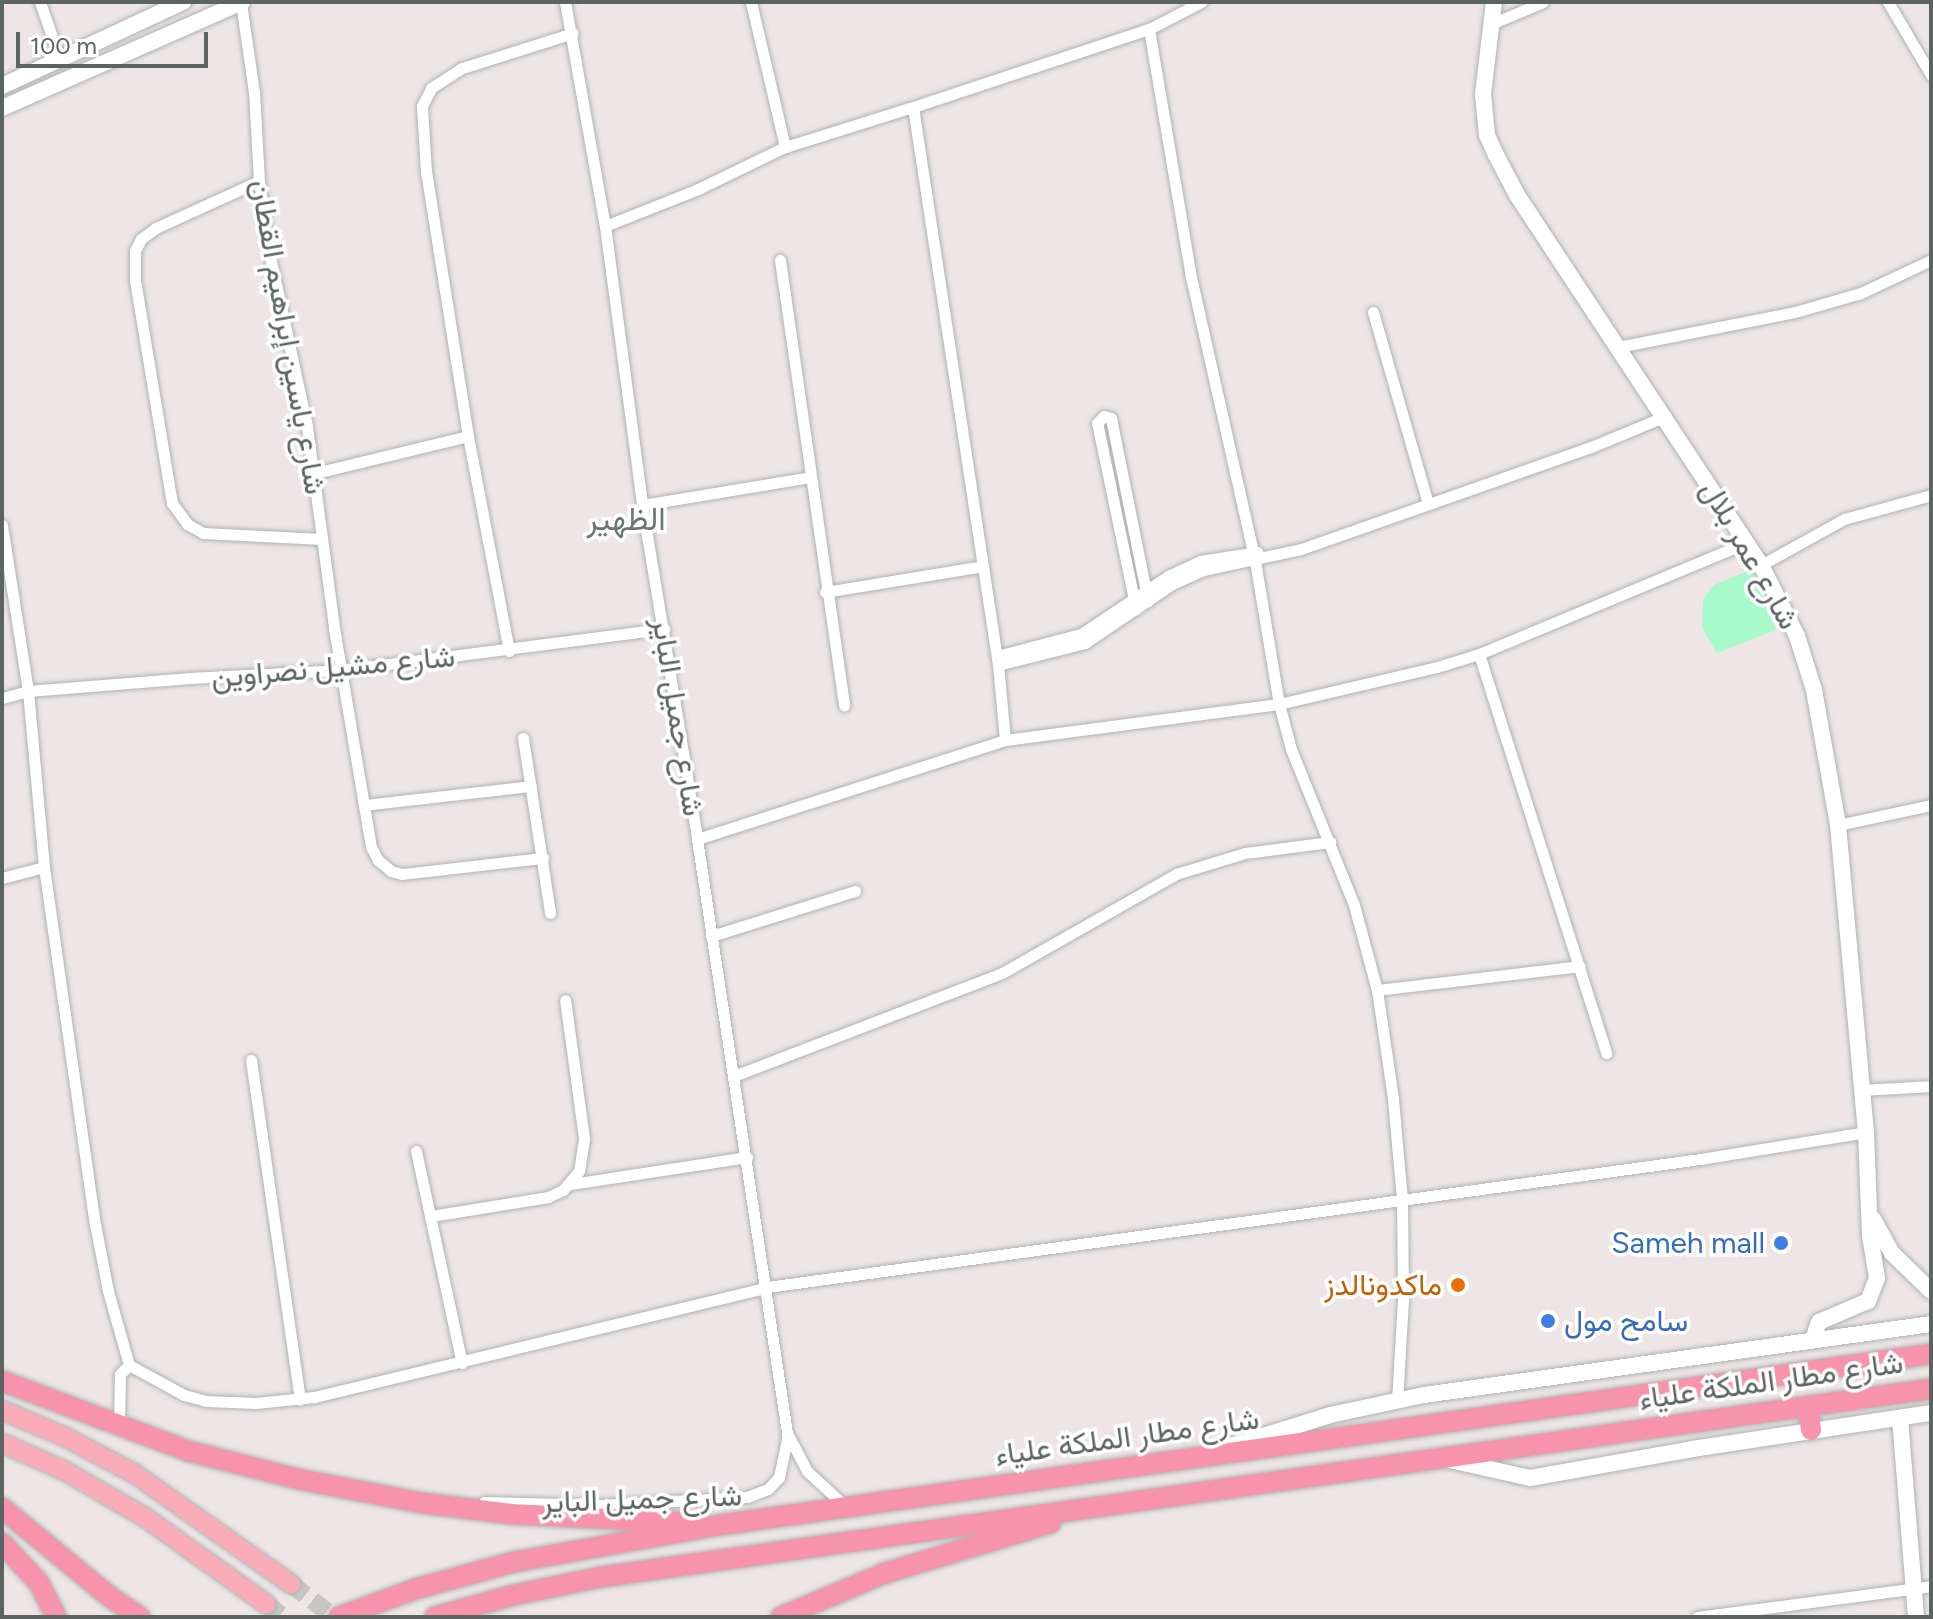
<!DOCTYPE html>
<meta charset="utf-8">
<style>
body{margin:0}
#map{position:relative;width:1933px;height:1619px;overflow:hidden;background:#eee5e6;font-family:Figtree,Vazirmatn,sans-serif}
div>[style]{position:absolute}
.water>*{inset:0;background:#a8facd}
.primary-tunnel>*{height:18px;margin-top:-9px;transform-origin:0;background:repeating-linear-gradient(90deg,#cac5c5 0 18px,transparent 0 27px)}
.roads{filter:drop-shadow(0 0 2px #adb4b2) drop-shadow(0 0 2px #adb4b2)}
.street>*{height:11px;margin:-5.5px;padding:0 5.5px;transform-origin:5.5px;border-radius:5.5px;background:#fff}
.secondary>*{height:16px;margin:-8px;padding:0 8px;transform-origin:8px;border-radius:8px;background:#fff}
.primary>*{height:18px;margin:-9px;padding:0 9px;transform-origin:9px;border-radius:9px;background:#faadb8}
.highway>*{height:20px;margin:-10px;padding:0 10px;transform-origin:10px;border-radius:10px;background:#f793aa}
.dots>*{width:22px;height:22px;translate:-50% -50%;box-sizing:border-box;border:4px solid #fff;border-radius:50%}
span{translate:-50% -50%;white-space:nowrap;text-align:center;line-height:1.15;-webkit-text-stroke:7px #fff;paint-order:stroke}
.street-label{font-size:30px;color:#5c6461}
.shop-label{font-size:30px;color:#366cbe}
.right{translate:-100% -50%;text-align:right}
.left{translate:0 -50%;text-align:left}
.food-label{font-size:30px;color:#c56008}
.neighbourhood-label{font-size:32px;color:#6d7672}
.frame{position:absolute;inset:0;border:4px solid #5c6461;pointer-events:none}
.scale{position:absolute;left:16px;top:32px;width:192px;height:36px;box-sizing:border-box;border:4px solid #5c6461;border-top:0;padding-left:10px;font-size:24px;line-height:28px;white-space:nowrap;color:#5c6461;-webkit-text-stroke:6px #fff;paint-order:stroke}
</style>
<div id="map">
<div class="water">
<i style="clip-path:polygon(1752px 569px,1776px 630px,1717px 653px,1702px 628px,1703px 599px,1714px 585px)"></i>
</div>
<div class="primary-tunnel">
<i style="left:291px;top:1584px;width:54px;rotate:37.5deg"></i>
<i style="left:266px;top:1604px;width:22px;rotate:36deg"></i>
</div>
<div class="roads">
<div class="street">
<i style="left:40px;top:2px;width:58px;rotate:70.9deg"></i>
<i style="left:565px;top:2px;width:228px;rotate:79.9deg"></i>
<i style="left:605px;top:226px;width:281px;rotate:82.4deg"></i>
<i style="left:642px;top:505px;width:338px;rotate:80.6deg"></i>
<i style="left:697px;top:839px;width:601px;rotate:81.38deg"></i>
<i style="left:787px;top:1433px;width:43px;rotate:62.2deg"></i>
<i style="left:807px;top:1471px;width:52px;rotate:42.6deg"></i>
<i style="left:751px;top:2px;width:149px;rotate:76.8deg"></i>
<i style="left:1888px;top:2px;width:85px;rotate:59.5deg"></i>
<i style="left:241px;top:3px;width:90px;rotate:81.7deg"></i>
<i style="left:254px;top:92px;width:89px;rotate:86.8deg"></i>
<i style="left:259px;top:181px;width:72px;rotate:82deg"></i>
<i style="left:269px;top:252px;width:179px;rotate:77.7deg"></i>
<i style="left:307px;top:427px;width:203px;rotate:82.3deg"></i>
<i style="left:334px;top:628px;width:222px;rotate:80.4deg"></i>
<i style="left:371px;top:847px;width:15px;rotate:62deg"></i>
<i style="left:378px;top:860px;width:17px;rotate:40deg"></i>
<i style="left:391px;top:871px;width:11px;rotate:15deg"></i>
<i style="left:402px;top:874px;width:142px;rotate:-6.5deg"></i>
<i style="left:1491px;top:24px;width:56px;rotate:-22.9deg"></i>
<i style="left:1149px;top:29px;width:252px;rotate:80.4deg"></i>
<i style="left:1191px;top:277px;width:291px;rotate:77.3deg"></i>
<i style="left:1255px;top:561px;width:145px;rotate:80.5deg"></i>
<i style="left:1279px;top:704px;width:47px;rotate:75.1deg"></i>
<i style="left:1291px;top:749px;width:168px;rotate:68deg"></i>
<i style="left:1354px;top:905px;width:88px;rotate:74.9deg"></i>
<i style="left:1377px;top:990px;width:110px;rotate:81.6deg"></i>
<i style="left:1393px;top:1099px;width:101px;rotate:84.9deg"></i>
<i style="left:1402px;top:1200px;width:100px;rotate:89.4deg"></i>
<i style="left:1403px;top:1300px;width:100px;rotate:93.4deg"></i>
<i style="left:259px;top:181px;width:113px;rotate:155.5deg"></i>
<i style="left:156px;top:228px;width:19px;rotate:144deg"></i>
<i style="left:141px;top:239px;width:13px;rotate:117deg"></i>
<i style="left:135px;top:251px;width:29px;rotate:90deg"></i>
<i style="left:135px;top:280px;width:226px;rotate:80.6deg"></i>
<i style="left:172px;top:503px;width:26px;rotate:54deg"></i>
<i style="left:187px;top:524px;width:18px;rotate:29deg"></i>
<i style="left:203px;top:533px;width:119px;rotate:2.9deg"></i>
<i style="left:605px;top:226px;width:100px;rotate:-21.7deg"></i>
<i style="left:698px;top:189px;width:97px;rotate:-25.8deg"></i>
<i style="left:785px;top:147px;width:134px;rotate:-17.4deg"></i>
<i style="left:780px;top:260px;width:450px;rotate:81.8deg"></i>
<i style="left:1373px;top:312px;width:200px;rotate:74deg"></i>
<i style="left:1618px;top:347px;width:180px;rotate:-11.2deg"></i>
<i style="left:1795px;top:312px;width:69px;rotate:-16.1deg"></i>
<i style="left:1861px;top:293px;width:77px;rotate:-25.2deg"></i>
<i style="left:315px;top:473px;width:157px;rotate:-13.6deg"></i>
<i style="left:642px;top:505px;width:171px;rotate:-9.4deg"></i>
<i style="left:2px;top:525px;width:168px;rotate:81.1deg"></i>
<i style="left:28px;top:691px;width:177px;rotate:84.8deg"></i>
<i style="left:44px;top:867px;width:43px;rotate:165.3deg"></i>
<i style="left:1761px;top:565px;width:95px;rotate:-29deg"></i>
<i style="left:1844px;top:519px;width:90px;rotate:-15.4deg"></i>
<i style="left:825px;top:592px;width:160px;rotate:-9.3deg"></i>
<i style="left:1136px;top:609px;width:190px;rotate:-101.8deg"></i>
<i style="left:1097px;top:423px;width:10px;rotate:-45deg"></i>
<i style="left:1104px;top:416px;width:7px;rotate:16deg"></i>
<i style="left:1111px;top:418px;width:187px;rotate:78.6deg"></i>
<i style="left:509px;top:651px;width:219px;rotate:-100.8deg"></i>
<i style="left:468px;top:436px;width:267px;rotate:-99deg"></i>
<i style="left:426px;top:172px;width:66px;rotate:-93.5deg"></i>
<i style="left:422px;top:106px;width:20px;rotate:-63deg"></i>
<i style="left:431px;top:88px;width:37px;rotate:-33deg"></i>
<i style="left:462px;top:68px;width:116px;rotate:-17.5deg"></i>
<i style="left:1479px;top:654px;width:419px;rotate:72.3deg"></i>
<i style="left:997px;top:656px;width:87px;rotate:-14.7deg"></i>
<i style="left:1081px;top:634px;width:105px;rotate:-33.7deg"></i>
<i style="left:1168px;top:576px;width:35px;rotate:-25deg"></i>
<i style="left:1200px;top:561px;width:58px;rotate:-9deg"></i>
<i style="left:998px;top:665px;width:90px;rotate:-14.2deg"></i>
<i style="left:1085px;top:643px;width:105px;rotate:-34.1deg"></i>
<i style="left:1172px;top:584px;width:34px;rotate:-24deg"></i>
<i style="left:1203px;top:570px;width:100px;rotate:-12.1deg"></i>
<i style="left:1301px;top:549px;width:307px;rotate:-19.4deg"></i>
<i style="left:1591px;top:447px;width:81px;rotate:-22.5deg"></i>
<i style="left:2px;top:698px;width:27px;rotate:-15deg"></i>
<i style="left:28px;top:691px;width:163px;rotate:-4.6deg"></i>
<i style="left:190px;top:678px;width:152px;rotate:-3deg"></i>
<i style="left:342px;top:670px;width:325px;rotate:-7.3deg"></i>
<i style="left:523px;top:738px;width:177px;rotate:81.2deg"></i>
<i style="left:1005px;top:740px;width:276px;rotate:-7.5deg"></i>
<i style="left:1279px;top:704px;width:162px;rotate:-13.2deg"></i>
<i style="left:1437px;top:667px;width:44px;rotate:-17.2deg"></i>
<i style="left:1479px;top:654px;width:291px;rotate:-22.6deg"></i>
<i style="left:364px;top:805px;width:168px;rotate:-6.5deg"></i>
<i style="left:1838px;top:825px;width:95px;rotate:-12.1deg"></i>
<i style="left:697px;top:839px;width:324px;rotate:-17.8deg"></i>
<i style="left:1005px;top:740px;width:75px;rotate:-95.3deg"></i>
<i style="left:998px;top:665px;width:564px;rotate:-98.66deg"></i>
<i style="left:913px;top:107px;width:249px;rotate:-18.3deg"></i>
<i style="left:1149px;top:29px;width:59px;rotate:-27.4deg"></i>
<i style="left:44px;top:867px;width:361px;rotate:81.9deg"></i>
<i style="left:95px;top:1224px;width:68px;rotate:79deg"></i>
<i style="left:108px;top:1291px;width:77px;rotate:74.2deg"></i>
<i style="left:711px;top:936px;width:151px;rotate:-17.4deg"></i>
<i style="left:1377px;top:990px;width:204px;rotate:-6.7deg"></i>
<i style="left:251px;top:1060px;width:343px;rotate:81.8deg"></i>
<i style="left:734px;top:1076px;width:287px;rotate:-21deg"></i>
<i style="left:1002px;top:973px;width:200px;rotate:-29.6deg"></i>
<i style="left:1176px;top:874px;width:72px;rotate:-16.9deg"></i>
<i style="left:1245px;top:853px;width:86px;rotate:-7.4deg"></i>
<i style="left:1862px;top:1090px;width:69px;rotate:-3.3deg"></i>
<i style="left:416px;top:1151px;width:217px;rotate:77.8deg"></i>
<i style="left:571px;top:1184px;width:178px;rotate:-8.7deg"></i>
<i style="left:431px;top:1216px;width:119px;rotate:-9.2deg"></i>
<i style="left:548px;top:1197px;width:17px;rotate:-25deg"></i>
<i style="left:563px;top:1190px;width:25px;rotate:-50deg"></i>
<i style="left:579px;top:1171px;width:33px;rotate:-81deg"></i>
<i style="left:584px;top:1138px;width:139px;rotate:-97.8deg"></i>
<i style="left:119px;top:1426px;width:52px;rotate:-88.9deg"></i>
<i style="left:120px;top:1374px;width:13px;rotate:-45deg"></i>
<i style="left:129px;top:1365px;width:63px;rotate:28.6deg"></i>
<i style="left:184px;top:1395px;width:23px;rotate:15deg"></i>
<i style="left:206px;top:1401px;width:50px;rotate:2.3deg"></i>
<i style="left:256px;top:1403px;width:58px;rotate:-5.9deg"></i>
<i style="left:314px;top:1397px;width:466px;rotate:-13.6deg"></i>
<i style="left:767px;top:1287px;width:942px;rotate:-7.81deg"></i>
<i style="left:1700px;top:1159px;width:168px;rotate:-9.2deg"></i>
<i style="left:484px;top:1502px;width:117px;rotate:1.5deg"></i>
<i style="left:601px;top:1505px;width:146px;rotate:-3.1deg"></i>
<i style="left:747px;top:1497px;width:22px;rotate:-21deg"></i>
<i style="left:768px;top:1489px;width:16px;rotate:-47deg"></i>
<i style="left:779px;top:1477px;width:40px;rotate:-78deg"></i>
<i style="left:1697px;top:1617px;width:236px;rotate:-7.5deg"></i>
</div>
<div class="secondary">
<i style="left:1494px;top:2px;width:93px;rotate:96.8deg"></i>
<i style="left:1483px;top:94px;width:41px;rotate:84.4deg"></i>
<i style="left:1487px;top:135px;width:22px;rotate:66deg"></i>
<i style="left:1496px;top:155px;width:45px;rotate:62.3deg"></i>
<i style="left:1517px;top:195px;width:443px;rotate:56.6deg"></i>
<i style="left:1761px;top:565px;width:80px;rotate:63.1deg"></i>
<i style="left:1797px;top:636px;width:57px;rotate:72.5deg"></i>
<i style="left:1814px;top:690px;width:137px;rotate:79.9deg"></i>
<i style="left:1838px;top:825px;width:308px;rotate:84.8deg"></i>
<i style="left:1866px;top:1132px;width:104px;rotate:87.8deg"></i>
<i style="left:1870px;top:1236px;width:43px;rotate:80.5deg"></i>
<i style="left:1877px;top:1278px;width:25px;rotate:111deg"></i>
<i style="left:1868px;top:1301px;width:53px;rotate:156.8deg"></i>
<i style="left:1819px;top:1322px;width:18px;rotate:109deg"></i>
<i style="left:2px;top:86px;width:200px;rotate:-24.9deg"></i>
<i style="left:2px;top:108px;width:262px;rotate:-23.8deg"></i>
<i style="left:1873px;top:1219px;width:39px;rotate:61deg"></i>
<i style="left:1892px;top:1253px;width:54px;rotate:44.3deg"></i>
<i style="left:1900px;top:1418px;width:200px;rotate:85.4deg"></i>
<i style="left:1225px;top:1448px;width:110px;rotate:-17.4deg"></i>
<i style="left:1330px;top:1415px;width:96px;rotate:-12deg"></i>
<i style="left:1424px;top:1395px;width:512px;rotate:-7.97deg"></i>
<i style="left:1450px;top:1460px;width:82px;rotate:12.7deg"></i>
<i style="left:1530px;top:1478px;width:165px;rotate:-10.1deg"></i>
<i style="left:1692px;top:1449px;width:242px;rotate:-8.6deg"></i>
</div>
<div class="primary">
<i style="left:2px;top:1410px;width:71px;rotate:23.3deg"></i>
<i style="left:67px;top:1438px;width:77px;rotate:27.9deg"></i>
<i style="left:135px;top:1474px;width:191px;rotate:35.2deg"></i>
<i style="left:2px;top:1443px;width:69px;rotate:24deg"></i>
<i style="left:65px;top:1471px;width:94px;rotate:30.1deg"></i>
<i style="left:146px;top:1518px;width:148px;rotate:35.6deg"></i>
</div>
<div class="highway">
<i style="left:2px;top:1381px;width:199px;rotate:20.6deg"></i>
<i style="left:188px;top:1451px;width:114px;rotate:14.3deg"></i>
<i style="left:298px;top:1479px;width:126px;rotate:11deg"></i>
<i style="left:422px;top:1503px;width:90px;rotate:7deg"></i>
<i style="left:511px;top:1514px;width:175px;rotate:2.9deg"></i>
<i style="left:1808px;top:1408px;width:22px;rotate:82deg"></i>
<i style="left:2px;top:1508px;width:140px;rotate:39.5deg"></i>
<i style="left:110px;top:1597px;width:36px;rotate:34deg"></i>
<i style="left:2px;top:1543px;width:54px;rotate:47.2deg"></i>
<i style="left:39px;top:1583px;width:38px;rotate:63deg"></i>
<i style="left:339px;top:1617px;width:81px;rotate:-20.2deg"></i>
<i style="left:415px;top:1589px;width:103px;rotate:-15.3deg"></i>
<i style="left:514px;top:1562px;width:209px;rotate:-10.2deg"></i>
<i style="left:720px;top:1525px;width:1223px;rotate:-8.04deg"></i>
<i style="left:435px;top:1617px;width:82px;rotate:-15.6deg"></i>
<i style="left:514px;top:1595px;width:89px;rotate:-11.7deg"></i>
<i style="left:601px;top:1577px;width:1343px;rotate:-8.05deg"></i>
<i style="left:781px;top:1617px;width:113px;rotate:-22.9deg"></i>
<i style="left:885px;top:1573px;width:173px;rotate:-16.8deg"></i>
</div>
</div>
<div class="dots">
<i style="left:1781px;top:1243px;background:#3f7fe0"></i>
<i style="left:1458px;top:1285px;background:#e8710a"></i>
<i style="left:1548px;top:1321px;background:#3f7fe0"></i>
</div>
<div class="street-label">
<span style="left:288px;top:337px;rotate:80deg">شارع ياسين إبراهيم القطان</span>
<span style="left:1750px;top:555px;rotate:60deg">شارع عمر بلال</span>
<span style="left:333px;top:667px;rotate:-5deg">شارع مشيل نصراوين</span>
<span style="left:678px;top:717px;rotate:81deg">شارع جميل الباير</span>
<span style="left:1771px;top:1381px;rotate:-8deg">شارع مطار الملكة علياء</span>
<span style="left:1127px;top:1437px;rotate:-8deg">شارع مطار الملكة علياء</span>
<span style="left:642px;top:1499px;rotate:-2deg">شارع جميل الباير</span>
</div>
<div class="shop-label">
<span class="right" style="left:1765px;top:1243px">Sameh mall</span>
<span class="left" style="left:1564px;top:1321px">سامح مول</span>
</div>
<div class="food-label">
<span class="right" style="left:1442px;top:1285px">ماكدونالدز</span>
</div>
<div class="neighbourhood-label">
<span style="left:626px;top:519px">الظهير</span>
</div>
<div class="frame"></div>
<div class="scale">100 m</div>
</div>
